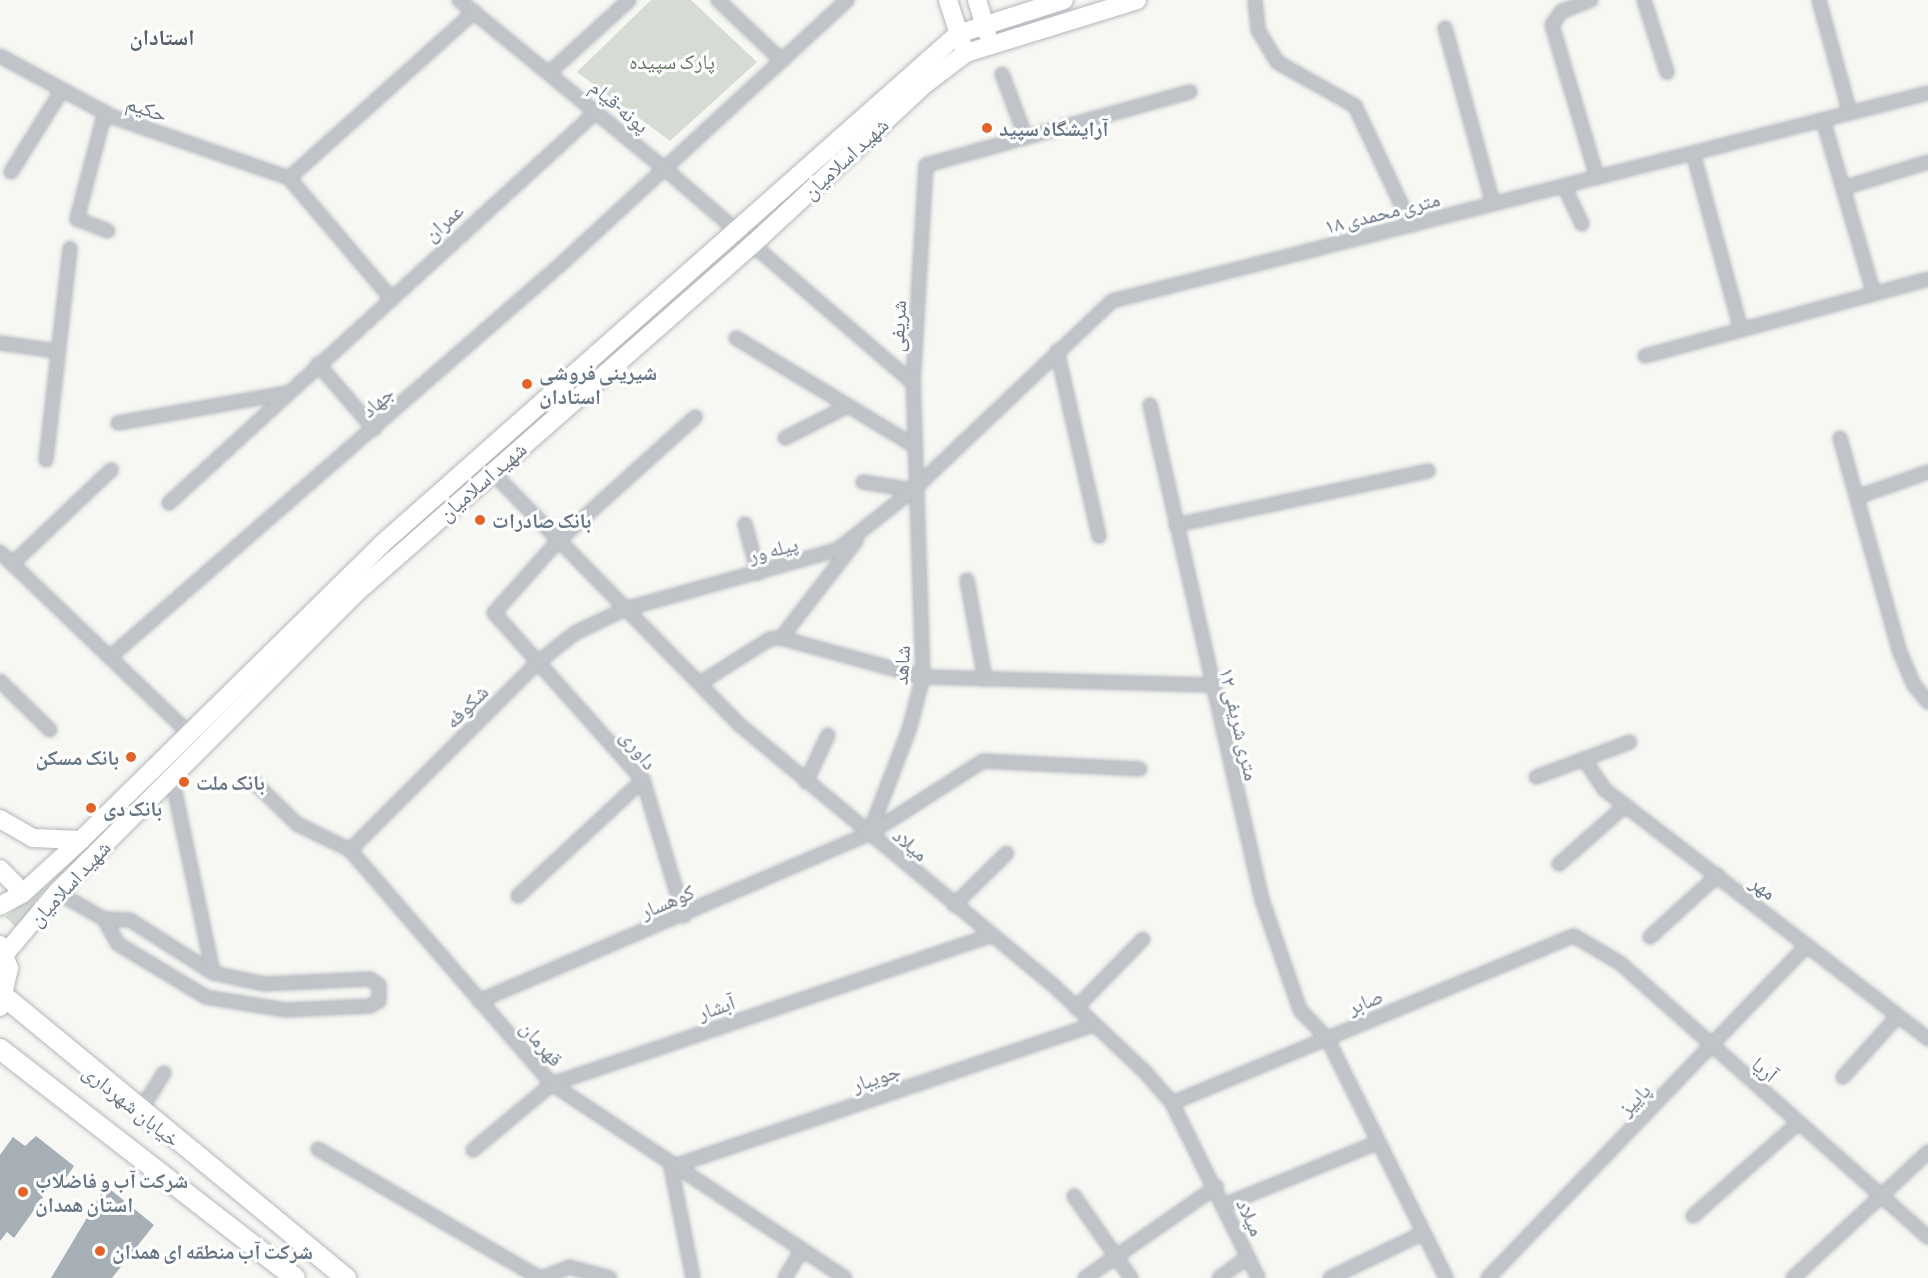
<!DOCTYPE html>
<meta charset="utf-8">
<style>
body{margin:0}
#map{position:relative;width:1928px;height:1278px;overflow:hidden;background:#f7f7f4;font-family:"Asap Condensed","Noto Naskh Arabic",sans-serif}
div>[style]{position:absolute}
.green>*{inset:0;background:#d6dcd4}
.building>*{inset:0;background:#a7afb6}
.roads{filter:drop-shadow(0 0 2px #b3b8bd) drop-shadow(0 0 2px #b3b8bd)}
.street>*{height:12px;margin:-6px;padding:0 6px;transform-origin:6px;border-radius:6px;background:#c0c4c8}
.secondary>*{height:18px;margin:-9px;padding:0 9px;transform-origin:9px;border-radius:9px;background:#fff}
.primary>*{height:20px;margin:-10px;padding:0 10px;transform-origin:10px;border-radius:10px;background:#fff}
.dots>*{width:16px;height:16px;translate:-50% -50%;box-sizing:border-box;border:3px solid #fff;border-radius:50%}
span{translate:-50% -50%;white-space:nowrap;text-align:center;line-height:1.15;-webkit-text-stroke:6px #fff;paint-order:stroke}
.park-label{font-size:21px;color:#647861}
.street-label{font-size:21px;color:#667585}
.poi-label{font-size:21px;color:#667585;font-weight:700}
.left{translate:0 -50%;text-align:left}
.right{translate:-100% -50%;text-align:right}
.neighbourhood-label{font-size:22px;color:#545f6b;font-weight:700}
</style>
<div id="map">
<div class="green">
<i style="clip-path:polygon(651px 0,691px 0,757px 62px,670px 141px,577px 72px)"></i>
<i style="clip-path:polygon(45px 887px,18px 929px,5px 917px)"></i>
</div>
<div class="building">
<i style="clip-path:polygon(36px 1136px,74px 1166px,65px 1179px,59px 1175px,14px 1238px,7px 1232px,0 1241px,0 1155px,13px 1137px,25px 1146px)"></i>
<i style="clip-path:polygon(106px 1186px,154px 1225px,112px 1278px,51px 1278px)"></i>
</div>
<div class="roads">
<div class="street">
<i style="left:459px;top:0;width:266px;rotate:39.4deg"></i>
<i style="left:665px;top:169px;width:328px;rotate:40.8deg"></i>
<i style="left:718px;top:0;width:88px;rotate:43.6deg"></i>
<i style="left:1255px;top:0;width:30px;rotate:84deg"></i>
<i style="left:1258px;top:30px;width:37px;rotate:59deg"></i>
<i style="left:1277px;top:62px;width:90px;rotate:29.4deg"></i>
<i style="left:1355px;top:106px;width:132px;rotate:64.8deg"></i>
<i style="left:1591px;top:0;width:31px;rotate:159deg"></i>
<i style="left:1562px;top:11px;width:17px;rotate:126deg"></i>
<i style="left:1552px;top:25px;width:159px;rotate:73.5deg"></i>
<i style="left:1644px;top:0;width:76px;rotate:72.3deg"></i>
<i style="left:1819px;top:0;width:117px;rotate:74.7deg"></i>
<i style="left:1445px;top:28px;width:182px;rotate:74.7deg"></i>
<i style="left:0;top:56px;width:128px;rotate:28.4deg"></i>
<i style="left:113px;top:117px;width:186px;rotate:19.1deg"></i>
<i style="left:289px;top:178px;width:156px;rotate:49.7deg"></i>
<i style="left:550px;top:72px;width:107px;rotate:-42.3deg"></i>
<i style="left:1002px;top:74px;width:68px;rotate:69.4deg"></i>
<i style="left:105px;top:112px;width:111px;rotate:104.7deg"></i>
<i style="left:77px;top:219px;width:33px;rotate:21deg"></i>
<i style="left:1823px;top:120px;width:181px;rotate:73.7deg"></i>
<i style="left:1693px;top:153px;width:183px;rotate:74.8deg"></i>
<i style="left:11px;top:172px;width:97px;rotate:-58.1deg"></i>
<i style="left:289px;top:178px;width:249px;rotate:-41.9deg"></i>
<i style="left:1564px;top:186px;width:42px;rotate:64.7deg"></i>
<i style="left:1843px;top:188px;width:89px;rotate:-17deg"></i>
<i style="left:736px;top:338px;width:207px;rotate:31.2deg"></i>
<i style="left:0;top:343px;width:58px;rotate:8deg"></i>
<i style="left:1057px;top:351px;width:190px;rotate:77.2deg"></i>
<i style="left:1645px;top:356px;width:293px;rotate:-15.2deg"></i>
<i style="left:318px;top:364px;width:86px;rotate:49.3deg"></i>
<i style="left:1150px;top:405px;width:508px;rotate:77.25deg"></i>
<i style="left:1262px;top:900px;width:116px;rotate:70.9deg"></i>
<i style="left:1300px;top:1010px;width:39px;rotate:46deg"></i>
<i style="left:1327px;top:1038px;width:268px;rotate:63.6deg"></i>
<i style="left:118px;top:423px;width:172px;rotate:-10.1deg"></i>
<i style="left:785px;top:438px;width:68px;rotate:-26.9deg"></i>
<i style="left:1840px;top:438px;width:220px;rotate:74.4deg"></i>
<i style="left:1899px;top:650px;width:38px;rotate:67deg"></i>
<i style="left:1914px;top:685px;width:22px;rotate:51deg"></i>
<i style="left:46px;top:460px;width:213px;rotate:-83.5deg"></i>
<i style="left:492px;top:472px;width:356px;rotate:45.6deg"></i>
<i style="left:741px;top:726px;width:404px;rotate:39.7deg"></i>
<i style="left:1052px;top:984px;width:129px;rotate:43.4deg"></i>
<i style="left:1146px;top:1073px;width:40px;rotate:49deg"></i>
<i style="left:1172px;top:1103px;width:195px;rotate:63.8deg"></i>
<i style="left:863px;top:482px;width:51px;rotate:9.1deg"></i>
<i style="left:1857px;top:497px;width:75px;rotate:-19.4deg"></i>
<i style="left:169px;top:503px;width:579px;rotate:-42.48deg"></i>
<i style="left:745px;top:524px;width:51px;rotate:75.1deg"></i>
<i style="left:1176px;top:525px;width:258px;rotate:-12.1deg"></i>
<i style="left:0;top:552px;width:263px;rotate:43.8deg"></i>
<i style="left:12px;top:564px;width:137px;rotate:-43.5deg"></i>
<i style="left:967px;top:580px;width:101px;rotate:79.7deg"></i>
<i style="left:781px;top:638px;width:123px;rotate:-52.3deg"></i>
<i style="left:110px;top:657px;width:597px;rotate:-41.06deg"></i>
<i style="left:560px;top:265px;width:391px;rotate:-42.7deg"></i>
<i style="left:0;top:681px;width:70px;rotate:44.4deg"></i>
<i style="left:700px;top:683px;width:83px;rotate:-32.2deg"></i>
<i style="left:770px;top:639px;width:11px;rotate:-5deg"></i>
<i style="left:781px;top:638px;width:147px;rotate:15.4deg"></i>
<i style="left:923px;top:677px;width:287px;rotate:1.6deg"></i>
<i style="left:1584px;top:759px;width:37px;rotate:56deg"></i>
<i style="left:1605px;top:790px;width:408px;rotate:37.6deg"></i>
<i style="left:1536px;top:777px;width:100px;rotate:-20.4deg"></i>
<i style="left:172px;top:778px;width:199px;rotate:78.1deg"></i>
<i style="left:806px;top:782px;width:52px;rotate:-64.9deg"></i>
<i style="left:255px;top:783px;width:59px;rotate:44.3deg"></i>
<i style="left:297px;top:824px;width:59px;rotate:26.1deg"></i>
<i style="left:350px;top:850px;width:309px;rotate:49.2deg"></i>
<i style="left:552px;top:1084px;width:351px;rotate:33.5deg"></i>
<i style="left:869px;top:834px;width:111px;rotate:-69deg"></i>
<i style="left:909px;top:730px;width:55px;rotate:-75.2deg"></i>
<i style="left:923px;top:677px;width:294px;rotate:-91.9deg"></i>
<i style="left:913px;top:383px;width:218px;rotate:-86.6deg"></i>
<i style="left:926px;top:165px;width:274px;rotate:-15.5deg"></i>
<i style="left:350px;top:850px;width:266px;rotate:-45deg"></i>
<i style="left:538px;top:662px;width:47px;rotate:-38.1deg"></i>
<i style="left:575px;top:633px;width:55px;rotate:-25.6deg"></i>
<i style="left:625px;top:609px;width:220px;rotate:-15.6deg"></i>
<i style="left:837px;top:550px;width:97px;rotate:-38.3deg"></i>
<i style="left:913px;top:490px;width:274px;rotate:-43.5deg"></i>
<i style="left:1112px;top:301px;width:842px;rotate:-14.3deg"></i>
<i style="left:1559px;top:864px;width:89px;rotate:-41.4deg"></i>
<i style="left:57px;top:892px;width:54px;rotate:29.9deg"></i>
<i style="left:518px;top:896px;width:171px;rotate:-42.9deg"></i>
<i style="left:954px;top:905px;width:74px;rotate:-44.5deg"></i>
<i style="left:684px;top:916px;width:142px;rotate:-106.8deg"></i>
<i style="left:643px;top:780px;width:224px;rotate:-131.7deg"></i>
<i style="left:494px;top:613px;width:96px;rotate:-48.4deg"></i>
<i style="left:558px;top:541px;width:185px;rotate:-42.1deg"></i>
<i style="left:104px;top:919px;width:26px;rotate:2deg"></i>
<i style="left:130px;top:920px;width:98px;rotate:32.6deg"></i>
<i style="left:213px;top:973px;width:52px;rotate:12.2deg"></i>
<i style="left:264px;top:984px;width:106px;rotate:-2.7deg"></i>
<i style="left:370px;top:979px;width:11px;rotate:34deg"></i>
<i style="left:379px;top:985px;width:16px;rotate:90deg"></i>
<i style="left:379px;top:1001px;width:10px;rotate:151deg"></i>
<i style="left:370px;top:1006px;width:84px;rotate:177.3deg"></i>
<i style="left:286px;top:1010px;width:81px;rotate:-170.8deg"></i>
<i style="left:206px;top:997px;width:103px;rotate:-148.9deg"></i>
<i style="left:118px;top:944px;width:29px;rotate:-119deg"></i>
<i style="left:1650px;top:937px;width:92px;rotate:-42.4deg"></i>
<i style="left:479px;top:1001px;width:424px;rotate:-23.2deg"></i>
<i style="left:869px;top:834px;width:135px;rotate:-32.6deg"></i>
<i style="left:983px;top:761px;width:157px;rotate:2.9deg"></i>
<i style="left:1076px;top:1008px;width:96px;rotate:-45.8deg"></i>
<i style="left:1843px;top:1077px;width:82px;rotate:-48deg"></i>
<i style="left:1172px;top:1103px;width:435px;rotate:-22.6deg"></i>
<i style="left:1574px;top:936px;width:53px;rotate:30.4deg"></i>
<i style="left:1620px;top:963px;width:412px;rotate:41.7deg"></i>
<i style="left:140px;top:1111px;width:45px;rotate:-57.7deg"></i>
<i style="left:318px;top:1149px;width:257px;rotate:30.2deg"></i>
<i style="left:473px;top:1150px;width:103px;rotate:-39.9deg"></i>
<i style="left:552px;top:1084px;width:464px;rotate:-18.7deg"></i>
<i style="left:1074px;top:1196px;width:100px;rotate:55.2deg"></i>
<i style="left:1224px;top:1205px;width:165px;rotate:-22.1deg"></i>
<i style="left:1693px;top:1216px;width:140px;rotate:-41.5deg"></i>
<i style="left:541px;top:1278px;width:30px;rotate:-21deg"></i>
<i style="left:569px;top:1267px;width:42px;rotate:15deg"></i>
<i style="left:693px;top:1278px;width:113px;rotate:-101.2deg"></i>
<i style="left:671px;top:1167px;width:446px;rotate:-18.6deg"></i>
<i style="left:785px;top:1278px;width:33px;rotate:-59deg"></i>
<i style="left:1085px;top:1278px;width:160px;rotate:-34.8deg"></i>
<i style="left:1219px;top:1278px;width:36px;rotate:-36deg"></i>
<i style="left:1330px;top:1278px;width:101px;rotate:-25.8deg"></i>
<i style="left:1488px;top:1278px;width:461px;rotate:-46.2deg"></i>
<i style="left:1793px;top:1278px;width:185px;rotate:-43deg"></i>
</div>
<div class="secondary">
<i style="left:948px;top:0;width:46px;rotate:72.3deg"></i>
<i style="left:977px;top:0;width:34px;rotate:73deg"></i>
<i style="left:0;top:819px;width:38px;rotate:30deg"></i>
<i style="left:33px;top:838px;width:48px;rotate:2.4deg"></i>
<i style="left:0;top:869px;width:33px;rotate:46deg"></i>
<i style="left:0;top:906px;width:26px;rotate:-29deg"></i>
<i style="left:23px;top:893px;width:79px;rotate:-42.4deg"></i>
<i style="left:81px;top:840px;width:422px;rotate:-44.5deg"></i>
<i style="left:382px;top:544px;width:769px;rotate:-41.52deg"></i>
<i style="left:958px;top:34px;width:111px;rotate:-17.8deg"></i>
<i style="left:0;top:945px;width:25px;rotate:69deg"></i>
<i style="left:9px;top:968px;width:40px;rotate:103deg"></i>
<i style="left:5px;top:954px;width:81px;rotate:-50deg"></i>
<i style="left:57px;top:892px;width:424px;rotate:-45deg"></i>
<i style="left:357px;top:592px;width:527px;rotate:-41.31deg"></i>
<i style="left:753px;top:244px;width:235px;rotate:-42.9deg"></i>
<i style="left:925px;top:84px;width:51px;rotate:-37.1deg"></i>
<i style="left:966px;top:53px;width:179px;rotate:-17.2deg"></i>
</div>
<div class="primary">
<i style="left:5px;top:997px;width:442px;rotate:39.5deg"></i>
<i style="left:0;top:1049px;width:373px;rotate:37.8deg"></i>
</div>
</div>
<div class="dots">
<i style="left:987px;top:128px;background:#e36429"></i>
<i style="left:527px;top:384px;background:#e36429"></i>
<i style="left:480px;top:520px;background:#e36429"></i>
<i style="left:131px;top:757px;background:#e36429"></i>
<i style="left:184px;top:782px;background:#e36429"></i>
<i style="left:91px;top:808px;background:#e36429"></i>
<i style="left:23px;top:1192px;background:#e36429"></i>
<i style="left:100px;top:1251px;background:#e36429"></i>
</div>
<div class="park-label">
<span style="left:672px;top:61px">پارک سپیده</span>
</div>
<div class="street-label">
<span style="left:620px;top:106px;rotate:40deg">پونه-قیام</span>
<span style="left:147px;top:108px;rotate:19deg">حکیم</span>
<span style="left:845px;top:158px;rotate:-43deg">شهید اسلامیان</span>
<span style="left:1382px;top:212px;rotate:-14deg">۱۸ متری محمدی</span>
<span style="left:443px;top:222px;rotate:-42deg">عمران</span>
<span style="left:897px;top:326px;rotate:-87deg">شریفی</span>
<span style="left:377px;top:401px;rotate:-42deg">جهاد</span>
<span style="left:482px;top:481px;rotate:-41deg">شهید اسلامیان</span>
<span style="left:773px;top:549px;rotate:-15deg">پیله ور</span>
<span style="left:901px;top:665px;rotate:-86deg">شاهد</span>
<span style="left:466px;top:706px;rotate:-45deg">شکوفه</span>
<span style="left:1240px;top:724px;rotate:77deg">۱۲ متری شریفی</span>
<span style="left:639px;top:749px;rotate:51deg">داوری</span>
<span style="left:911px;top:844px;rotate:40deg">میلاد</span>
<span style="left:69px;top:883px;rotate:-47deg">شهید اسلامیان</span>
<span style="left:1764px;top:887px;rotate:38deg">مهر</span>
<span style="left:667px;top:901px;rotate:-23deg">کوهسار</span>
<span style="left:1365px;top:1001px;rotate:-22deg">صابر</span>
<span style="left:716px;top:1007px;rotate:-19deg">آبشار</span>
<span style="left:542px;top:1043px;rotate:49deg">قهرمان</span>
<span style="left:1765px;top:1069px;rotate:40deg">آریا</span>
<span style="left:876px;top:1077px;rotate:-19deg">جویبار</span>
<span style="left:1634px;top:1099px;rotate:-46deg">پاییز</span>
<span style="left:132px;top:1105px;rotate:39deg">خیابان شهرداری</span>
<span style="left:1251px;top:1217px;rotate:65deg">میلاد</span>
</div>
<div class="poi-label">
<span class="left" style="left:999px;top:128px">آرایشگاه سپید</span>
<span class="left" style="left:539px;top:384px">شیرینی فروشی<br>استادان</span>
<span class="left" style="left:492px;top:520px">بانک صادرات</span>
<span class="right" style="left:119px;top:757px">بانک مسکن</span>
<span class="left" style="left:196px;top:782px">بانک ملت</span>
<span class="left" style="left:103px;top:808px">بانک دی</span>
<span class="left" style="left:35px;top:1192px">شرکت آب و فاضلاب<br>استان همدان</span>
<span class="left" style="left:112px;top:1251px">شرکت آب منطقه ای همدان</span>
</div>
<div class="neighbourhood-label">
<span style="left:162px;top:38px">استادان</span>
</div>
</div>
